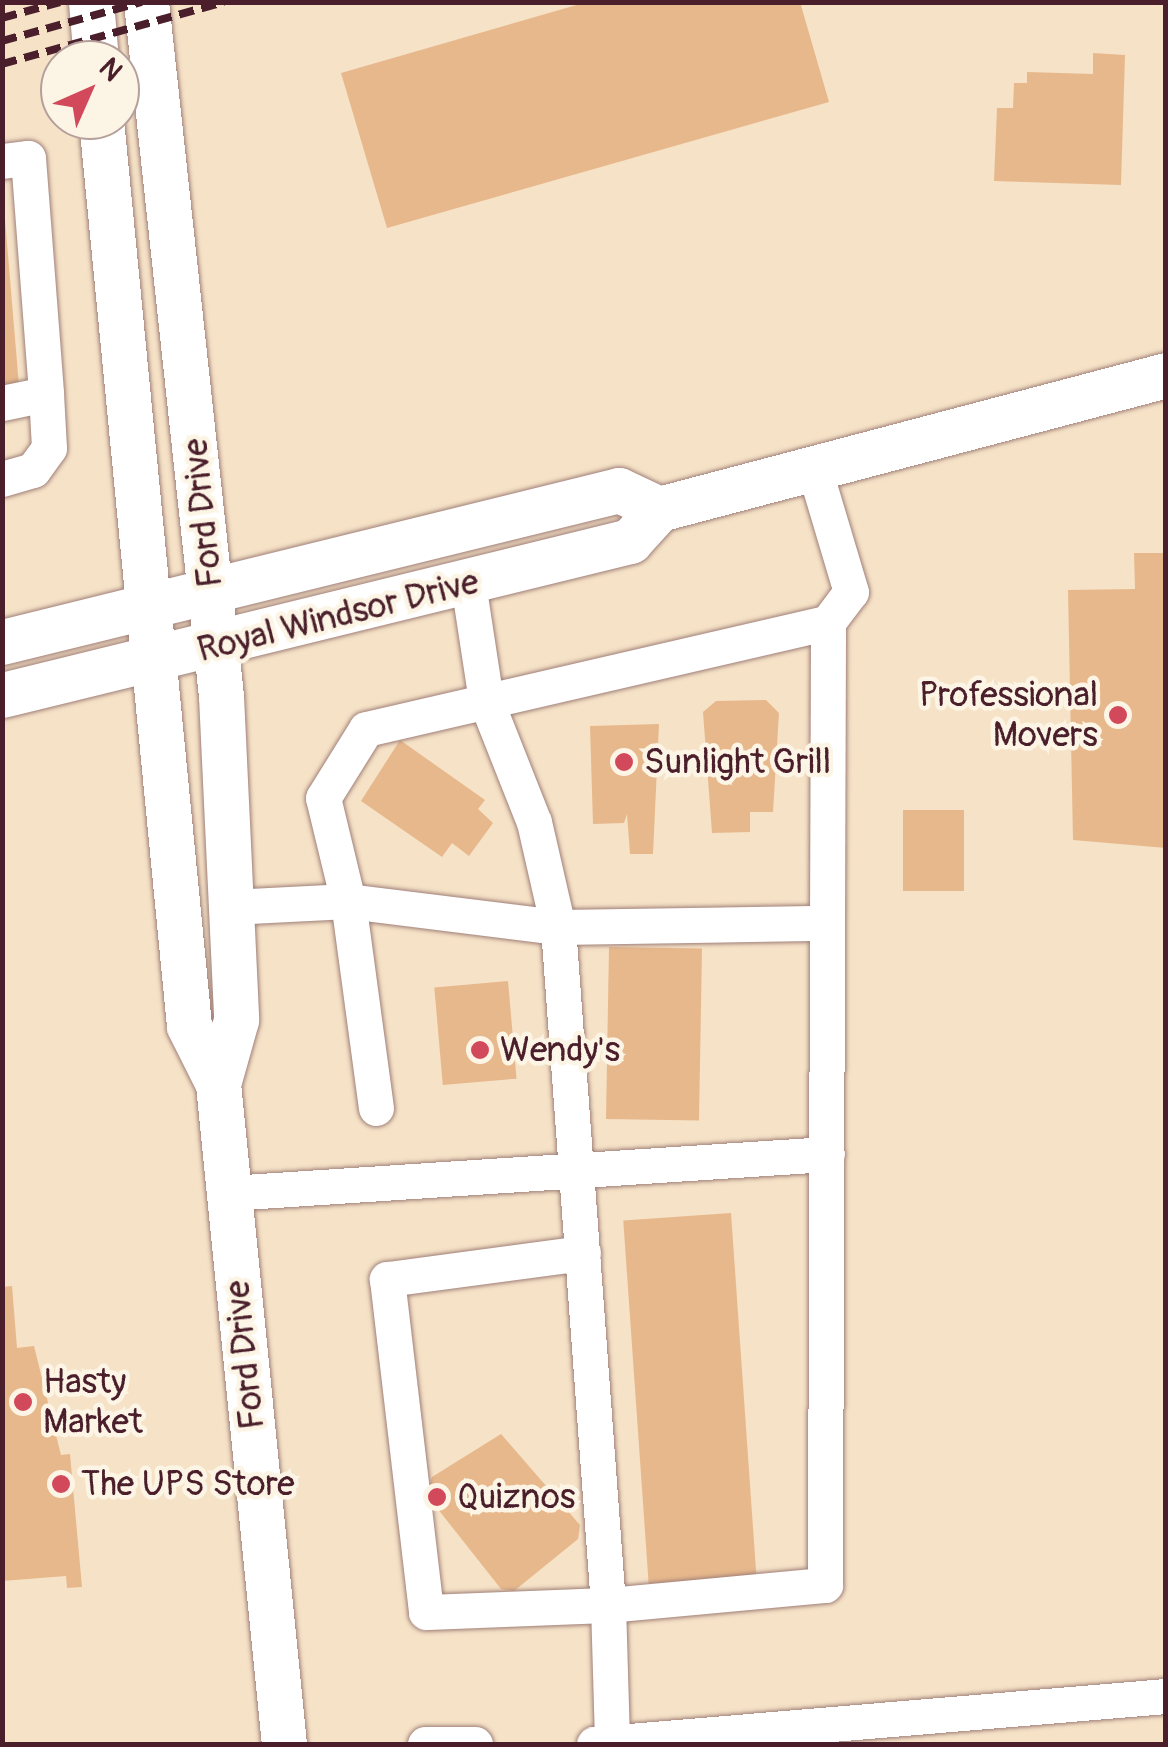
<!DOCTYPE html>
<style>
body{margin:0}
#map{position:relative;width:1168px;height:1747px;overflow:hidden;background:#f6e2c7;font-family:Pangolin,sans-serif}
div>[style]{position:absolute}
.building>*{inset:0;background:#e7b88c;transform-origin:0 0}
.roads{filter:drop-shadow(0 0 2px #a08079) drop-shadow(0 0 2px #a08079)}
.minor>*{height:35px;margin:-17.5px;padding:0 17.5px;transform-origin:17.5px;border-radius:17.5px;background:#fff}
.major>*{height:45px;margin:-22.5px;padding:0 22.5px;transform-origin:22.5px;border-radius:22.5px;background:#fff}
.rail>*{height:8px;margin-top:-4px;transform-origin:0;background:repeating-linear-gradient(90deg,#4a1f2b 0 15px,transparent 0 23px)}
.dots>*{width:28px;height:28px;translate:-50% -50%;box-sizing:border-box;border:5px solid #fcf5e5;border-radius:50%}
span{translate:-50% -50%;white-space:nowrap;text-align:center;line-height:1.15;-webkit-text-stroke:9px #fcf5e5;paint-order:stroke}
.street-label{font-size:35px;color:#4a1f2b}
.poi-label{font-size:35px;color:#4a1f2b}
.right{translate:-100% -50%;text-align:right}
.left{translate:0 -50%;text-align:left}
.frame{position:absolute;inset:0;border:5px solid #4a1f2b;pointer-events:none}
.north{position:absolute;left:40px;top:40px;width:100px;height:100px;box-sizing:border-box;background:#fcf5e5;border:2px solid #b59f9b;border-radius:50%;rotate:45deg;font-size:28px;font-weight:700;line-height:40px;text-align:center;color:#4a1f2b}
.north::after{content:'';display:block;margin:auto;width:35px;height:45px;background:#d1495b;clip-path:polygon(50% 0,100% 100%,50% 72%,0 100%)}
</style>
<div id="map">
<div class="building">
<i style="clip-path:polygon(587px 2px,800px 2px,829px 102px,387px 228px,341px 73px)"></i>
<i style="clip-path:polygon(1093px 53px,1125px 55px,1121px 185px,994px 181px,997px 108px,1013px 108px,1014px 83px,1027px 83px,1027px 72px,1093px 74px)"></i>
<i style="clip-path:polygon(2px 184px,19px 386px,2px 387px)"></i>
<i style="clip-path:polygon(1134px 553px,1166px 553px,1166px 848px,1073px 840px,1068px 590px,1135px 589px)"></i>
<i style="clip-path:polygon(766px 700px,779px 713px,773px 812px,750px 812px,750px 832px,712px 833px,703px 712px,716px 701px)"></i>
<i style="clip-path:polygon(659px 724px,653px 854px,630px 854px,627px 814px,624px 823px,593px 824px,590px 726px)"></i>
<i style="clip-path:polygon(400px 740px,485px 800px,478px 809px,493px 823px,469px 856px,452px 843px,442px 857px,361px 801px)"></i>
<i style="left:903px;top:810px;width:61px;height:81px"></i>
<i style="left:609px;top:947px;width:93px;height:172px;rotate:1deg"></i>
<i style="left:508px;top:981px;width:98px;height:74px;rotate:85deg"></i>
<i style="left:731px;top:1213px;width:364px;height:108px;rotate:86deg"></i>
<i style="clip-path:polygon(12px 1286px,17px 1348px,34px 1346px,61px 1455px,70px 1454px,82px 1587px,67px 1588px,66px 1576px,2px 1581px,2px 1287px)"></i>
<i style="clip-path:polygon(501px 1434px,580px 1525px,578px 1539px,514px 1591px,501px 1589px,426px 1494px,432px 1477px)"></i>
</div>
<div class="roads">
<div class="minor">
<i style="left:2px;top:161px;width:26px;rotate:-7deg"></i>
<i style="left:28px;top:158px;width:237px;rotate:85.6deg"></i>
<i style="left:2px;top:403px;width:45px;rotate:-11.6deg"></i>
<i style="left:46px;top:394px;width:54px;rotate:86.8deg"></i>
<i style="left:49px;top:448px;width:27px;rotate:126deg"></i>
<i style="left:33px;top:470px;width:32px;rotate:164deg"></i>
<i style="left:468px;top:583px;width:119px;rotate:81.3deg"></i>
<i style="left:486px;top:701px;width:130px;rotate:68.4deg"></i>
<i style="left:534px;top:822px;width:108px;rotate:77.1deg"></i>
<i style="left:558px;top:927px;width:680px;rotate:85.78deg"></i>
<i style="left:608px;top:1605px;width:218px;rotate:-5.3deg"></i>
<i style="left:825px;top:1585px;width:662px;rotate:-89.83deg"></i>
<i style="left:230px;top:907px;width:118px;rotate:-2.9deg"></i>
<i style="left:348px;top:901px;width:212px;rotate:7.1deg"></i>
<i style="left:558px;top:927px;width:269px;rotate:-0.9deg"></i>
<i style="left:827px;top:923px;width:301px;rotate:-89.8deg"></i>
<i style="left:376px;top:1108px;width:209px;rotate:-97.7deg"></i>
<i style="left:348px;top:901px;width:106px;rotate:-103.6deg"></i>
<i style="left:323px;top:798px;width:81px;rotate:-58.1deg"></i>
<i style="left:366px;top:729px;width:474px;rotate:-13deg"></i>
<i style="left:828px;top:622px;width:38px;rotate:-53deg"></i>
<i style="left:851px;top:592px;width:129px;rotate:-106.6deg"></i>
<i style="left:229px;top:1193px;width:599px;rotate:-3.73deg"></i>
<i style="left:583px;top:1253px;width:198px;rotate:172.4deg"></i>
<i style="left:387px;top:1279px;width:335px;rotate:83.3deg"></i>
<i style="left:426px;top:1612px;width:182px;rotate:-2.2deg"></i>
<i style="left:608px;top:1605px;width:138px;rotate:88.3deg"></i>
<i style="left:425px;top:1744px;width:50px"></i>
<i style="left:594px;top:1744px;width:574px;rotate:-4.8deg"></i>
</div>
<div class="major">
<i style="left:91px;top:2px;width:58px;rotate:85.1deg"></i>
<i style="left:146px;top:2px;width:698px;rotate:83.83deg"></i>
<i style="left:221px;top:696px;width:324px;rotate:87.3deg"></i>
<i style="left:236px;top:1020px;width:66px;rotate:105.7deg"></i>
<i style="left:218px;top:1084px;width:663px;rotate:84.29deg"></i>
<i style="left:101px;top:120px;width:910px;rotate:84.45deg"></i>
<i style="left:189px;top:1026px;width:65px;rotate:63.4deg"></i>
<i style="left:2px;top:642px;width:635px;rotate:-13.84deg"></i>
<i style="left:619px;top:490px;width:44px;rotate:25.4deg"></i>
<i style="left:2px;top:695px;width:647px;rotate:-13.78deg"></i>
<i style="left:630px;top:541px;width:43px;rotate:-47.8deg"></i>
<i style="left:659px;top:509px;width:524px;rotate:-14.8deg"></i>
</div>
</div>
<div class="rail">
<i style="left:2px;top:18px;width:60px;rotate:-15.4deg"></i>
<i style="left:2px;top:41px;width:145px;rotate:-15.6deg"></i>
<i style="left:2px;top:64px;width:230px;rotate:-15.6deg"></i>
</div>
<div class="dots">
<i style="left:1118px;top:715px;background:#d1495b"></i>
<i style="left:624px;top:762px;background:#d1495b"></i>
<i style="left:480px;top:1050px;background:#d1495b"></i>
<i style="left:23px;top:1402px;background:#d1495b"></i>
<i style="left:61px;top:1484px;background:#d1495b"></i>
<i style="left:437px;top:1497px;background:#d1495b"></i>
</div>
<div class="street-label">
<span style="left:203px;top:513px;rotate:-96deg">Ford Drive</span>
<span style="left:338px;top:616px;rotate:-14deg">Royal Windsor Drive</span>
<span style="left:245px;top:1355px;rotate:-96deg">Ford Drive</span>
</div>
<div class="poi-label">
<span class="right" style="left:1098px;top:715px">Professional<br>Movers</span>
<span class="left" style="left:644px;top:762px">Sunlight Grill</span>
<span class="left" style="left:500px;top:1050px">Wendy's</span>
<span class="left" style="left:43px;top:1402px">Hasty<br>Market</span>
<span class="left" style="left:81px;top:1484px">The UPS Store</span>
<span class="left" style="left:457px;top:1497px">Quiznos</span>
</div>
<div class="frame"></div>
<div class="north">N</div>
</div>
